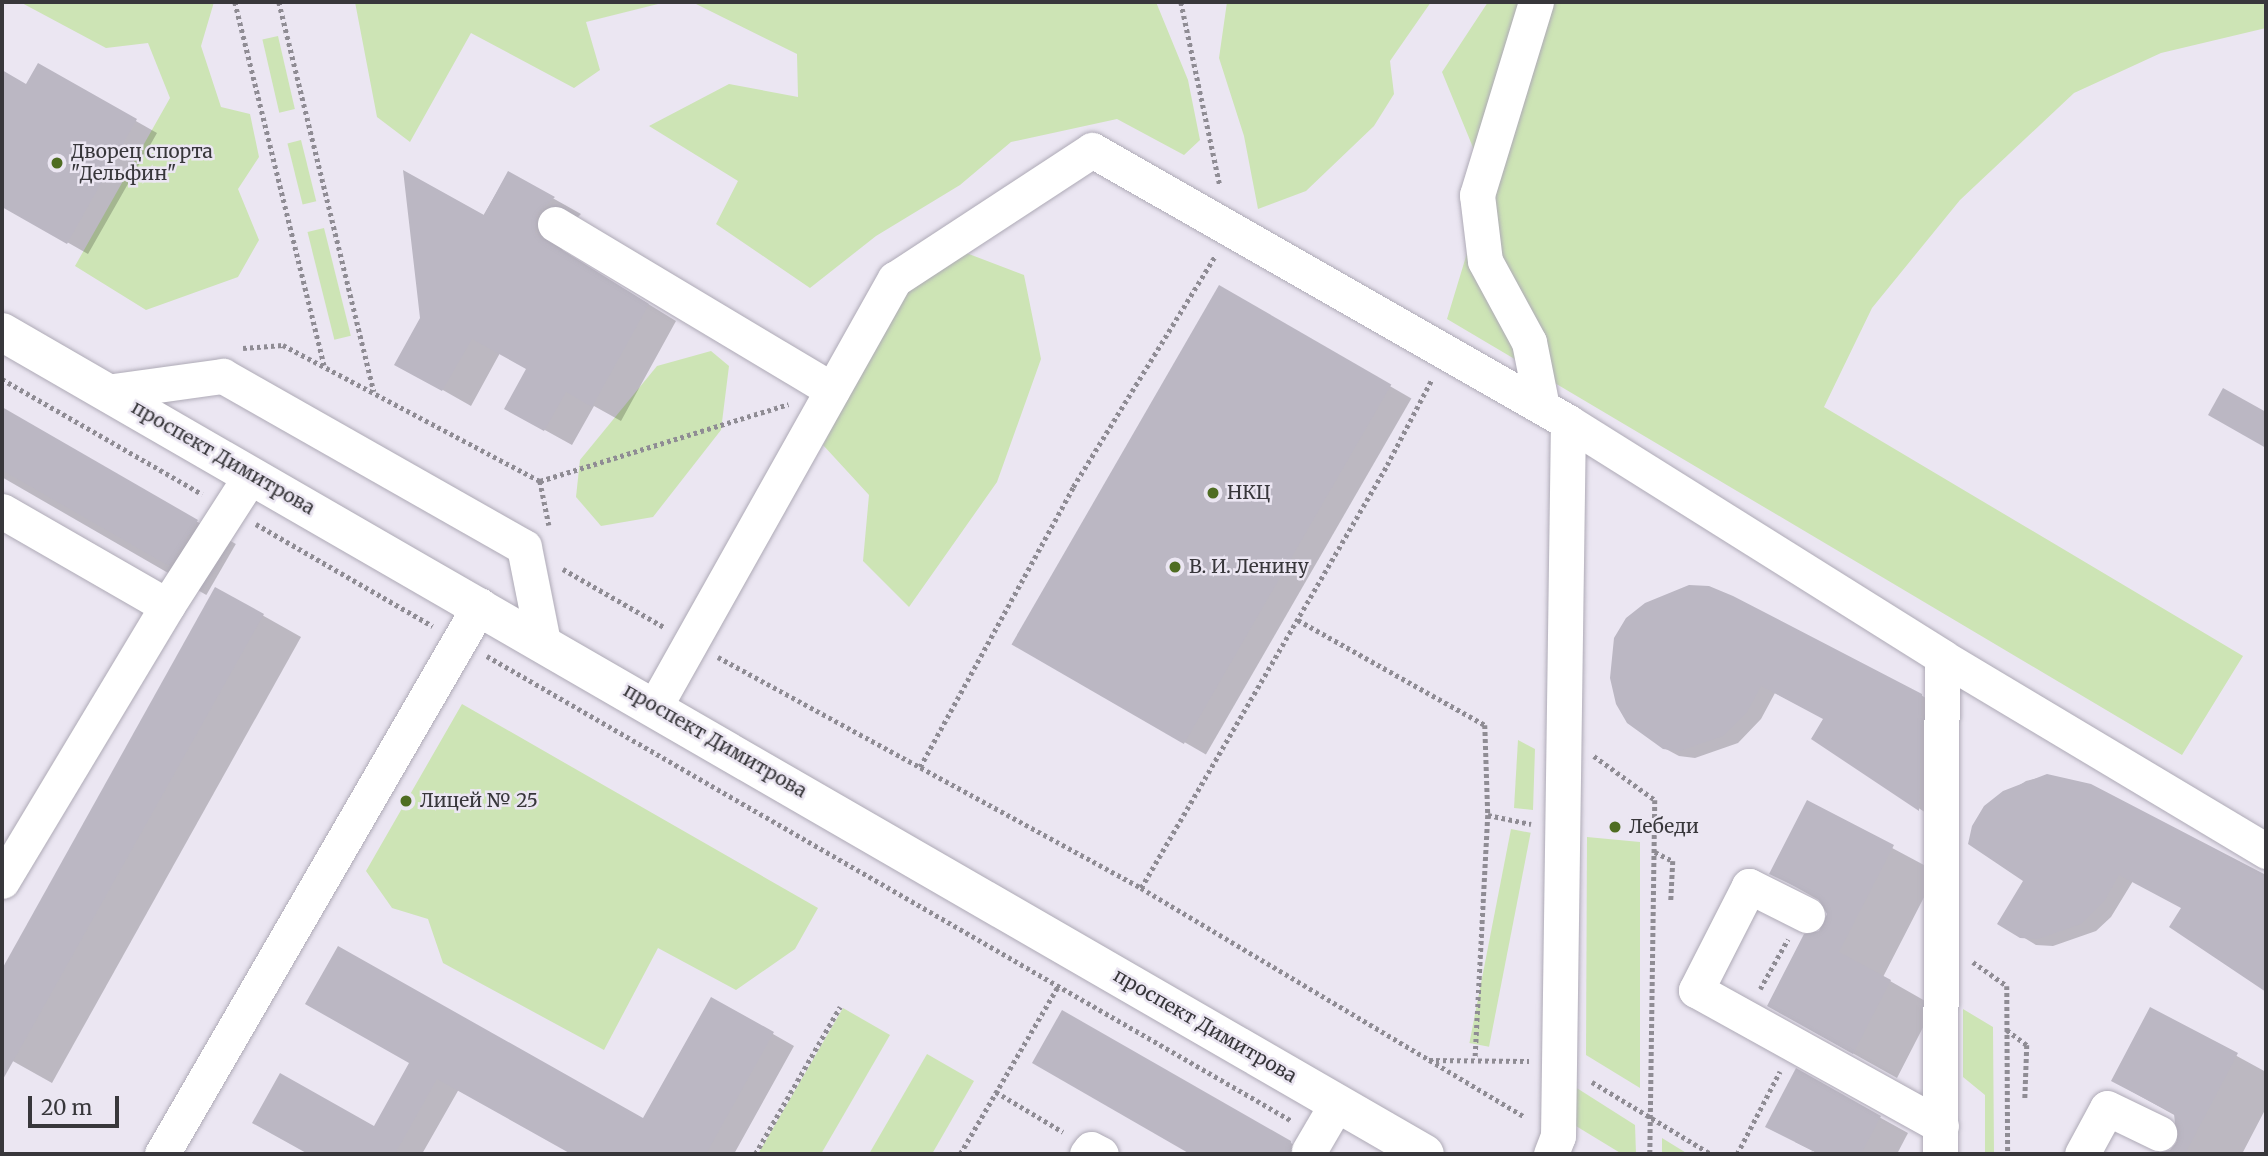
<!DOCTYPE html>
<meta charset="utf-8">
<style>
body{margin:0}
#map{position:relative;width:2268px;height:1156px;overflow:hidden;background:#ebe6f2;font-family:Merriweather,serif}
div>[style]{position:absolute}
.green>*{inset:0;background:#cde4b5;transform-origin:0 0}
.shadow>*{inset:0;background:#0003;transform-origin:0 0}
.building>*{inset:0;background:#bbb7c3;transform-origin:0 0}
.path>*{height:4.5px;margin-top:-2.25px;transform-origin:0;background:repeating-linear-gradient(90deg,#8f8c94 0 3.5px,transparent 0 7px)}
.roads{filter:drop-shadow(0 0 2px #aeaab6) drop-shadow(0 0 2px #aeaab6)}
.minor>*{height:35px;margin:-17.5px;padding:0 17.5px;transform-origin:17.5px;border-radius:17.5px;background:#fff}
.major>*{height:38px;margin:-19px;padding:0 19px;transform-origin:19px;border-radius:19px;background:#fff}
.dots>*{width:19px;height:19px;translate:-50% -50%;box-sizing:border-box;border:4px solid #ebe6f2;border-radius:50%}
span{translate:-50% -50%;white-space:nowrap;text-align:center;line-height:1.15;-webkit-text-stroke:5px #ebe6f2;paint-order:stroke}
.poi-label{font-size:19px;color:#38373b}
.left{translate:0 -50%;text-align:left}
.street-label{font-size:19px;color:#38373b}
.frame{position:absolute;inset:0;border:4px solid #38373b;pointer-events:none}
.scale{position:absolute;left:28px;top:1096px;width:91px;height:32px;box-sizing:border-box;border:4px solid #38373b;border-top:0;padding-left:9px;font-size:21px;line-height:24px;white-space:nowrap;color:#38373b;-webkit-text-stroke:5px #ebe6f2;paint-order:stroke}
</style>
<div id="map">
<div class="green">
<i style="clip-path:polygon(20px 2px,214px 2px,201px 46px,221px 107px,250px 114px,259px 157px,238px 189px,259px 240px,238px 277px,146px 310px,75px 266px,170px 98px,148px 43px,106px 48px)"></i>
<i style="clip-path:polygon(355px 2px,666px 2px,586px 22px,600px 70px,574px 88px,471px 33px,410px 142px,377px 117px)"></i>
<i style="clip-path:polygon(692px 2px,1156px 2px,1188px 80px,1200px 140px,1184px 155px,1117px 119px,1011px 142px,960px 185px,876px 236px,810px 288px,716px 224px,738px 181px,649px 126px,729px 84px,798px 97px,797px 54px)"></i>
<i style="clip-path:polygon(1227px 2px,1431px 2px,1390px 61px,1394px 94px,1374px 126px,1306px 191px,1258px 209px,1244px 136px,1219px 58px)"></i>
<i style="clip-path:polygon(1488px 2px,2266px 2px,2266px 28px,2161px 53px,2074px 93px,1960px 200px,1872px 308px,1824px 407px,2243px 656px,2182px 755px,1447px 319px,1488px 184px,1442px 72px)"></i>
<i style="left:278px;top:36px;width:75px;height:16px;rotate:77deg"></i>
<i style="left:301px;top:140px;width:63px;height:14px;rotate:76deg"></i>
<i style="left:324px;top:228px;width:111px;height:17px;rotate:76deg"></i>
<i style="clip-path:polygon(961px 251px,1024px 275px,1041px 359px,997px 482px,909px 607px,863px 561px,869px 495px,823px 445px,906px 287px)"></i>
<i style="clip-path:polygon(711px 351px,729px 366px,721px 430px,653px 517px,601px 526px,576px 497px,580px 460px,657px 366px)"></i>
<i style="clip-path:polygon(462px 704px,818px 908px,795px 949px,736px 990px,658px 948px,604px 1050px,443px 963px,428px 919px,392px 908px,366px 871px)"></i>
<i style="clip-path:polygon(1518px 740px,1535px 749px,1533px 810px,1514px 808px)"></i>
<i style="left:1511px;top:829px;width:20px;height:218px;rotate:11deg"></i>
<i style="clip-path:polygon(1587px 837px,1640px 842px,1640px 1088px,1586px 1055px)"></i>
<i style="clip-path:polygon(843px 1008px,890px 1035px,821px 1154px,758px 1154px)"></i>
<i style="clip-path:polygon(1963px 1009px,1993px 1027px,1994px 1154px,1985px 1154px,1985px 1095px,1963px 1077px)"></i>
<i style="clip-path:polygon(927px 1054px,974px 1081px,932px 1154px,869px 1154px)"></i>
<i style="clip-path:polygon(1572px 1085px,1635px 1125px,1636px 1154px,1622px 1154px,1571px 1123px)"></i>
<i style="clip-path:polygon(1662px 1138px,1688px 1154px,1662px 1154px)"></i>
</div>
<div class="shadow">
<i style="clip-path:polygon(39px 66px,157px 133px,88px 254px,2px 205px,2px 72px,27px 86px)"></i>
<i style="clip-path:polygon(508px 173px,581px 214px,565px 230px,562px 251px,676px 321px,621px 421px,594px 406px,572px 445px,534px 424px,528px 369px,500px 353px,471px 406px,397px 364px)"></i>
<i style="left:1220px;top:288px;width:221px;height:411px;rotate:30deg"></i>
<i style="left:2px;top:409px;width:270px;height:59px;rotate:30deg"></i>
<i style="clip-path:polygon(216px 589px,301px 637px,52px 1083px,2px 1055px,2px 972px)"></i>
<i style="clip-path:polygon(1616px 638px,1921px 695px,1935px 704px,1932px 817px,1814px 738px,1825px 719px,1775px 693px,1761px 719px,1738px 743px,1695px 758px,1679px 756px,1664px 748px)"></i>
<i style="clip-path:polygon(2047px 776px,2090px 786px,2266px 877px,2266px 989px,2171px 927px,2183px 907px,2133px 881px,2111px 917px,2096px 931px,2053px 946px,2036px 945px,2000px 923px,2025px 880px,1985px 807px,2026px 781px)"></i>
<i style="clip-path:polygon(1808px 803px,1937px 872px,1883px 977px,1934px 1006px,1897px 1078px,1813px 1031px,1818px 934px,1829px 913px,1824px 903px,1771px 873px)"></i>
<i style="clip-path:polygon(712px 999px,794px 1046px,734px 1154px,574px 1154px,459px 1089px,422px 1154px,310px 1154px,254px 1122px,375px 1128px,412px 1063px,644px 1120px)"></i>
<i style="clip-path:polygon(2151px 1009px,2266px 1072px,2266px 1108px,2242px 1154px,2155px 1154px,2172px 1151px,2181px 1132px,2176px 1116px,2113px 1081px)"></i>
<i style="clip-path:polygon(1063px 1012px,1310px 1154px,1194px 1154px,1034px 1063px)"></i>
<i style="clip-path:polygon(1796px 1071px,1908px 1133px,1897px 1154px,1819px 1154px,1795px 1142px)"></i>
</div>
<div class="building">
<i style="clip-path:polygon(38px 63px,137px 119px,67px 244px,2px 207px,2px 70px,26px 84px)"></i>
<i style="clip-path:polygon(403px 170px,484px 215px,508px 171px,555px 197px,537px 214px,535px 233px,649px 304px,592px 407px,566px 392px,544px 431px,504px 409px,526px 369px,472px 339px,442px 391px,394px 365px,420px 318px)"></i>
<i style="left:1219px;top:285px;width:199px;height:415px;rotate:30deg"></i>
<i style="clip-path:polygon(2223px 388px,2266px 412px,2266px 448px,2208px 415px)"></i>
<i style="clip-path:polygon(2px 407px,198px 520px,169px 566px,2px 470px)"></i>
<i style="clip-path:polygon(1689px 585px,1709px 586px,1733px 596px,1922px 694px,1919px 811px,1811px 739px,1823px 719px,1761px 686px,1747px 712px,1723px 736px,1680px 751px,1663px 749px,1627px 723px,1616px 704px,1610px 678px,1614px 638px,1626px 618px,1645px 603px)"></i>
<i style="clip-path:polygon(215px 587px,264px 614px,2px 1081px,2px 969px)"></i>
<i style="clip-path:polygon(2047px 774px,2091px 784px,2266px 875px,2266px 992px,2169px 927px,2181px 908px,2119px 875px,2105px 900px,2081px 924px,2038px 939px,2020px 938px,1997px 924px,2023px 881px,1968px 844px,1972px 826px,1984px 806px,2003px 791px)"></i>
<i style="clip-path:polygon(1807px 800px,1894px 845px,1839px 952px,1891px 980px,1853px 1054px,1767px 1006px,1804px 934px,1819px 931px,1827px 914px,1817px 897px,1769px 874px)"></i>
<i style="clip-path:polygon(338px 946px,643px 1118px,711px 997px,774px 1032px,706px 1154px,571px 1154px,437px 1079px,395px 1154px,308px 1154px,252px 1123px,280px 1073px,374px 1126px,409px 1063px,305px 1004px)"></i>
<i style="clip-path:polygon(2150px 1007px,2238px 1053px,2185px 1154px,2153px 1154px,2170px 1150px,2177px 1142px,2174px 1114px,2111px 1081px)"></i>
<i style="clip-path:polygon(1062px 1010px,1291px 1141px,1290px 1154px,1190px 1154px,1032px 1063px)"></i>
<i style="clip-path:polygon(1796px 1068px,1881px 1116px,1861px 1154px,1819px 1154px,1765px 1127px)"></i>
</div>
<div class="path">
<i style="left:235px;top:2px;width:374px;rotate:76.2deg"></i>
<i style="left:279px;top:2px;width:401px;rotate:76.3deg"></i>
<i style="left:1181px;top:2px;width:188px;rotate:78deg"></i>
<i style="left:243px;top:348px;width:40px;rotate:-4.3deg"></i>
<i style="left:283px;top:345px;width:291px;rotate:27.9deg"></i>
<i style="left:540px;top:481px;width:45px;rotate:78.4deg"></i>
<i style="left:2px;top:379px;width:231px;rotate:29.9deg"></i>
<i style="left:540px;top:481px;width:260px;rotate:-17.2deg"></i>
<i style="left:256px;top:524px;width:204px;rotate:30deg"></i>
<i style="left:563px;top:569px;width:116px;rotate:29.9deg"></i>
<i style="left:1298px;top:620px;width:214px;rotate:29.3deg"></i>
<i style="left:1485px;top:725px;width:90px;rotate:88.1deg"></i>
<i style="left:1488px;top:815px;width:245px;rotate:93deg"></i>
<i style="left:487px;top:656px;width:930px;rotate:30.01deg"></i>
<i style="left:718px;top:657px;width:482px;rotate:28.6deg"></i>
<i style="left:1141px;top:888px;width:447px;rotate:30.8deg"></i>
<i style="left:1594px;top:756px;width:75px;rotate:35.8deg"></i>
<i style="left:1655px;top:800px;width:354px;rotate:90.8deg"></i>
<i style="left:920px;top:767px;width:319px;rotate:-61.3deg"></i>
<i style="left:1073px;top:487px;width:271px;rotate:-58.4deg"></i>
<i style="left:1488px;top:815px;width:44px;rotate:11.8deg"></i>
<i style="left:1655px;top:852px;width:20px;rotate:27deg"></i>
<i style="left:1673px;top:861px;width:40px;rotate:92.9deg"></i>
<i style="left:1141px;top:888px;width:489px;rotate:-59.8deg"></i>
<i style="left:1387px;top:465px;width:97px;rotate:-62.4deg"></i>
<i style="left:1973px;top:962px;width:42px;rotate:35.2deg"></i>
<i style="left:2007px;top:986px;width:168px;rotate:89.7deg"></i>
<i style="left:1760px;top:989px;width:57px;rotate:-60.8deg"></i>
<i style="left:2007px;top:1030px;width:25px;rotate:37deg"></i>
<i style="left:2027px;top:1045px;width:55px;rotate:92.1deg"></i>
<i style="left:1429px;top:1060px;width:100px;rotate:0.6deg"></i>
<i style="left:1592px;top:1082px;width:139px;rotate:31.2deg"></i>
<i style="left:996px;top:1092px;width:78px;rotate:30.8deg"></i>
<i style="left:755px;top:1154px;width:170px;rotate:-60deg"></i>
<i style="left:960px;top:1154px;width:194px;rotate:-59.7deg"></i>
<i style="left:1737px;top:1154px;width:93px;rotate:-62.6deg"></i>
<i style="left:1813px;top:1154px;width:2px;rotate:-63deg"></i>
</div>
<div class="roads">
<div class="minor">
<i style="left:1536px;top:2px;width:202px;rotate:107deg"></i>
<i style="left:1477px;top:195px;width:66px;rotate:83.1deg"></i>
<i style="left:1485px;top:261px;width:92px;rotate:61.5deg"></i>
<i style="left:1529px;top:342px;width:66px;rotate:78.7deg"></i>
<i style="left:555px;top:224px;width:323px;rotate:30.9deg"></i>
<i style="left:107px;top:392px;width:117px;rotate:-7.9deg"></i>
<i style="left:223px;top:376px;width:346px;rotate:29.6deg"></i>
<i style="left:524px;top:547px;width:97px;rotate:78.7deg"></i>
<i style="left:2px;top:511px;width:190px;rotate:29.9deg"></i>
<i style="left:167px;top:606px;width:156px;rotate:-57.3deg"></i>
<i style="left:655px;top:706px;width:490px;rotate:-60.7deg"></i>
<i style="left:895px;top:279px;width:235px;rotate:-33.2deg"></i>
<i style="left:1092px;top:150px;width:548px;rotate:29.74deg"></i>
<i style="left:1568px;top:422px;width:442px;rotate:32.1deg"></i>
<i style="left:1942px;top:657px;width:378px;rotate:30.9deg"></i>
<i style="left:2px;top:881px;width:321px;rotate:-59deg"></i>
<i style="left:1807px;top:915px;width:65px;rotate:-153.4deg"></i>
<i style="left:1749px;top:886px;width:117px;rotate:117deg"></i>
<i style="left:1696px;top:990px;width:280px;rotate:29deg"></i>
<i style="left:1309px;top:1151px;width:56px;rotate:-59.7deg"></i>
<i style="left:162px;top:1154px;width:634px;rotate:-59.92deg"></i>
<i style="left:1087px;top:1154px;width:6px;rotate:-51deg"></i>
<i style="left:1091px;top:1149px;width:11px;rotate:27deg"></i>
<i style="left:1551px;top:1154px;width:19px;rotate:-69deg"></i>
<i style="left:1558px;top:1136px;width:714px;rotate:-89.2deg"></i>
<i style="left:1940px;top:1154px;width:497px;rotate:-89.8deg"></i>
<i style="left:2082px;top:1154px;width:52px;rotate:-61.5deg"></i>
<i style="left:2107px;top:1108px;width:58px;rotate:25.7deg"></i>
</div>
<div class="major">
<i style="left:2px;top:332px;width:1643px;rotate:30.01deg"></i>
</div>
</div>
<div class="dots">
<i style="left:57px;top:163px;background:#4f6d22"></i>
<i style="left:1213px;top:493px;background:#4f6d22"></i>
<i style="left:1175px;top:567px;background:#4f6d22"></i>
<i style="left:406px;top:801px;background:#4f6d22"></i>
<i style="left:1615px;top:827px;background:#4f6d22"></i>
</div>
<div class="poi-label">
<span class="left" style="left:71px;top:163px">Дворец спорта<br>"Дельфин"</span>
<span class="left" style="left:1227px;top:493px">НКЦ</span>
<span class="left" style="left:1189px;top:567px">В. И. Ленину</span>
<span class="left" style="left:420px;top:801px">Лицей № 25</span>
<span class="left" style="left:1629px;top:827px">Лебеди</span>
</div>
<div class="street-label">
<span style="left:223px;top:458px;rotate:30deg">проспект Димитрова</span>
<span style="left:715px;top:741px;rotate:30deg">проспект Димитрова</span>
<span style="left:1205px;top:1026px;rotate:30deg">проспект Димитрова</span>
</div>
<div class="frame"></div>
<div class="scale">20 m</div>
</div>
